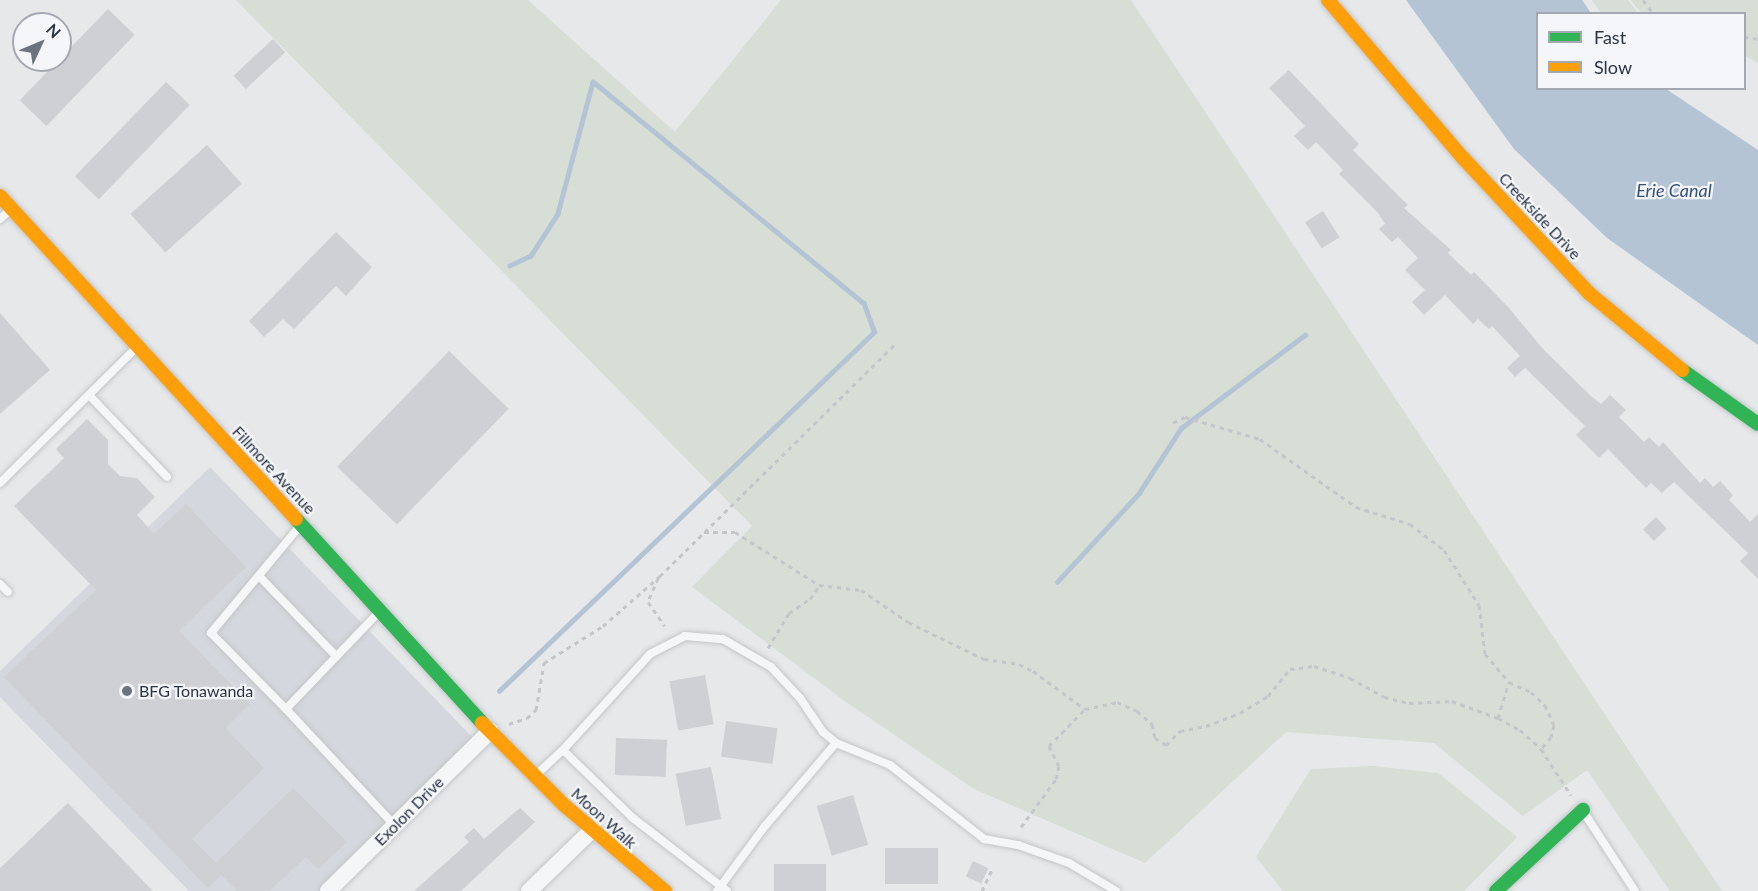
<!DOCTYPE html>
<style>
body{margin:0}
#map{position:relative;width:1758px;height:891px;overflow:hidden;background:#e6e8ea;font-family:Lato,sans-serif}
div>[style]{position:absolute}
.built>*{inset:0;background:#d4d7dd}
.green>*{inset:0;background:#d6ded6}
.water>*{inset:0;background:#b4c4d5}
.stream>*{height:4.5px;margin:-2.25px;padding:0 2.25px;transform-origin:2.25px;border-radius:2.25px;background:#b4c4d5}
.building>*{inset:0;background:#ced0d3;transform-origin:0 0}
.path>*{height:3px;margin-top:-1.5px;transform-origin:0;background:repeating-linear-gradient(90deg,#c5c6ca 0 4.5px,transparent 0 9px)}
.roads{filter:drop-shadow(0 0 2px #c4c6c8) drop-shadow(0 0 2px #c4c6c8)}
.lane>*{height:8px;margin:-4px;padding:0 4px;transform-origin:4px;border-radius:4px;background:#f5f6f7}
.street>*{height:16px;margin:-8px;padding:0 8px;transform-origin:8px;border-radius:8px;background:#f5f6f7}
.fast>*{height:14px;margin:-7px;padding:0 7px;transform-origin:7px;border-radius:7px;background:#30b455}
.slow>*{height:14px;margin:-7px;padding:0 7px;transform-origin:7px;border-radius:7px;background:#ff9f0a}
.dots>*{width:16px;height:16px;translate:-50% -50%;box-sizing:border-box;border:3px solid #f4f6f9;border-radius:50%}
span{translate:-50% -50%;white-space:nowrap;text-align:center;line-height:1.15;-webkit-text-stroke:4.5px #f4f6f9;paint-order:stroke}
.street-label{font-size:16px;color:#2b3445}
.poi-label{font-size:16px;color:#2b3445}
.left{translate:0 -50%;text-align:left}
.water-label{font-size:18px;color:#34527a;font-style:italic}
.legend{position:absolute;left:1536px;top:12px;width:210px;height:78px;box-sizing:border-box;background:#f4f6f9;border:2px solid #a4a8b1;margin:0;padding:8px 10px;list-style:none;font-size:18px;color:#2b3445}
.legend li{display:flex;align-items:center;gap:12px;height:30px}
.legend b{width:30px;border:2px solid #a4a8b1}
.north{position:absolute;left:12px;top:12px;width:60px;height:60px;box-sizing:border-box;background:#f4f6f9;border:2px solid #a4a8b1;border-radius:50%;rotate:46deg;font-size:16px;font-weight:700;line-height:24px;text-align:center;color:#2b3445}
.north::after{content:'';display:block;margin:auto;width:21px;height:27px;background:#6c737f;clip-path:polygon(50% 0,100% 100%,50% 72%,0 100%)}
</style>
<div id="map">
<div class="built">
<i style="clip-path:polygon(210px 467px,479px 744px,327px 891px,189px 891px,0 697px,0 671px)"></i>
</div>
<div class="green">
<i style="clip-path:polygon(236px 0,528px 0,675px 132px,781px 0,1131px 0,1722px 891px,1670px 891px,1587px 770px,1523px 816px,1434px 743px,1286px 732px,1145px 863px,974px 789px,849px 704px,692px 587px,752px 526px)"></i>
<i style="clip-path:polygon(1592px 0,1628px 0,1638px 13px,1601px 13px)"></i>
<i style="clip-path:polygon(1631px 0,1758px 0,1758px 63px,1745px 56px,1744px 14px,1641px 13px)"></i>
<i style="clip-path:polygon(1373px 766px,1438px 773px,1517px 837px,1464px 891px,1283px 891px,1256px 857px,1311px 769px)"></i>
</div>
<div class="water">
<i style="clip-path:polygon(1406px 0,1582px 0,1591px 13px,1538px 14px,1538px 88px,1666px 89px,1758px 150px,1758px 345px,1607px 238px,1514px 149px)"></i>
</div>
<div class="stream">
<i style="left:1057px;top:582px;width:121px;rotate:-47.3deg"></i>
<i style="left:1139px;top:493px;width:77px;rotate:-57.1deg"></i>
<i style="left:1181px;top:428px;width:155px;rotate:-36.9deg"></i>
<i style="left:499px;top:691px;width:519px;rotate:-43.75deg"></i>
<i style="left:874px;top:332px;width:30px;rotate:-110deg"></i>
<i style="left:864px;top:304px;width:350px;rotate:-140.7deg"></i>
<i style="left:593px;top:82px;width:137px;rotate:104.9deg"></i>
<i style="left:558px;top:214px;width:50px;rotate:122.7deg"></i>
<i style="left:531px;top:256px;width:23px;rotate:155deg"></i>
</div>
<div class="building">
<i style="left:108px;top:9px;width:37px;height:127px;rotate:44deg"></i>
<i style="left:273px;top:39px;width:18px;height:54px;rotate:47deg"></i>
<i style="clip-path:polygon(1289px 70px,1359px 144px,1353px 150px,1408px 205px,1404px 208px,1451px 250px,1448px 253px,1471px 275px,1474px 272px,1509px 308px,1544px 350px,1591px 396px,1601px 404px,1610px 395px,1626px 410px,1619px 417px,1644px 442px,1649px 437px,1659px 447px,1663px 442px,1700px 483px,1705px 478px,1713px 487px,1720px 481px,1733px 495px,1729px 500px,1750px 522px,1758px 514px,1758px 579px,1740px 561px,1748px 553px,1674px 482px,1662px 493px,1651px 483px,1646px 488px,1608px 449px,1599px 458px,1576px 435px,1585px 426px,1525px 368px,1515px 377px,1507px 368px,1520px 356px,1492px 326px,1489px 329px,1478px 319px,1473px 324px,1445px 295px,1424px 315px,1412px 302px,1425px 290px,1405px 270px,1418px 258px,1398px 237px,1392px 242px,1379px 229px,1385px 224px,1378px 213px,1339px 174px,1343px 170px,1316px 142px,1308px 150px,1294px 136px,1305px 126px,1269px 88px)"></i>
<i style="left:166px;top:82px;width:33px;height:131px;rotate:44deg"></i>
<i style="left:207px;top:145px;width:52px;height:103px;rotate:48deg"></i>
<i style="left:1323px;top:211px;width:31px;height:21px;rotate:58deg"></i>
<i style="clip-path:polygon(336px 232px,372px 267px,346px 296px,336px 286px,294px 329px,283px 319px,264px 337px,249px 321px)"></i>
<i style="clip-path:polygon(0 313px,50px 370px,0 414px)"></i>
<i style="left:449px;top:351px;width:83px;height:161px;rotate:44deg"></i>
<i style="clip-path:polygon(87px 419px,108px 440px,108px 464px,120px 476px,137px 478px,155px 497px,137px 515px,154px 534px,186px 504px,246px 567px,179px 631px,250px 704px,225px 728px,264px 768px,192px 839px,216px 863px,293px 788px,347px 842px,318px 869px,306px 857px,269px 891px,237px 891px,221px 875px,208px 888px,4px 677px,96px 590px,14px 506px,64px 458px,56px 449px)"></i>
<i style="left:1656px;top:517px;width:16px;height:18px;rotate:47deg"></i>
<i style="left:705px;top:675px;width:50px;height:36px;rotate:80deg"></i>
<i style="left:726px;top:721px;width:52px;height:36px;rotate:8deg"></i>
<i style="left:616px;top:738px;width:51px;height:37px;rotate:2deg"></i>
<i style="left:711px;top:767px;width:53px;height:36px;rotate:79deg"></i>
<i style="left:853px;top:795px;width:52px;height:38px;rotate:73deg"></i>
<i style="clip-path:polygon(68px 803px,153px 891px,0 891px,0 868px)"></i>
<i style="clip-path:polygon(520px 808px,535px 822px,461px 891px,414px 891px,469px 842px,464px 837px,474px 828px,484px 839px)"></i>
<i style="left:885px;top:848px;width:53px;height:36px"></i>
<i style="left:973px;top:861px;width:17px;height:17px;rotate:25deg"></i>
<i style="left:774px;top:864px;width:52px;height:27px"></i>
</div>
<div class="path">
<i style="left:1643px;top:0;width:18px;rotate:52deg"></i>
<i style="left:1744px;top:37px;width:14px;rotate:8deg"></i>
<i style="left:1173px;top:423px;width:13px;rotate:-27deg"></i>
<i style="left:1185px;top:417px;width:78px;rotate:16.3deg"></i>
<i style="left:1260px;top:439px;width:118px;rotate:35.3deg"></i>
<i style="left:1356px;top:507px;width:57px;rotate:17.5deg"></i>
<i style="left:1410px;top:524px;width:43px;rotate:37.4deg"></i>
<i style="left:1444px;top:550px;width:65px;rotate:57.5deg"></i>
<i style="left:1479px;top:605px;width:49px;rotate:83deg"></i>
<i style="left:1485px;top:654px;width:37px;rotate:49deg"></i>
<i style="left:1509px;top:682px;width:24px;rotate:24deg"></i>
<i style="left:1531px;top:692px;width:19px;rotate:43deg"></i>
<i style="left:1545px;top:705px;width:22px;rotate:66deg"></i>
<i style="left:1554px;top:725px;width:12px;rotate:104deg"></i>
<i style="left:1551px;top:737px;width:16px;rotate:130deg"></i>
<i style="left:704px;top:532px;width:31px"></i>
<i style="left:735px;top:532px;width:99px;rotate:32.2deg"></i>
<i style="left:819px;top:585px;width:42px;rotate:6.8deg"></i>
<i style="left:861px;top:590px;width:57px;rotate:34.2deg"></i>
<i style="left:908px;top:622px;width:85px;rotate:26deg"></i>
<i style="left:984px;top:659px;width:35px;rotate:8deg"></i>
<i style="left:1019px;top:664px;width:16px;rotate:27deg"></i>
<i style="left:1033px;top:671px;width:64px;rotate:36.2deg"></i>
<i style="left:1085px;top:709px;width:33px;rotate:-12deg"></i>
<i style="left:1117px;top:702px;width:22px;rotate:24deg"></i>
<i style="left:1137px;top:711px;width:20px;rotate:41deg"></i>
<i style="left:1152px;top:724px;width:14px;rotate:78deg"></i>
<i style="left:1155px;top:738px;width:13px;rotate:32deg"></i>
<i style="left:1166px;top:745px;width:20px;rotate:-45deg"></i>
<i style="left:1180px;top:731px;width:26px;rotate:-11deg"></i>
<i style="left:1206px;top:726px;width:36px;rotate:-21deg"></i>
<i style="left:1240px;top:713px;width:33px;rotate:-31deg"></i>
<i style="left:1268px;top:696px;width:35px;rotate:-51deg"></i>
<i style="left:1290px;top:669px;width:24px;rotate:-7deg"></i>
<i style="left:1314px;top:666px;width:38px;rotate:18deg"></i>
<i style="left:1350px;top:678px;width:39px;rotate:29deg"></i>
<i style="left:1384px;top:697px;width:26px;rotate:13deg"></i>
<i style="left:1409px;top:703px;width:43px;rotate:-2.7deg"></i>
<i style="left:1452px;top:701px;width:49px;rotate:20.3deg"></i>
<i style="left:1498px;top:718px;width:25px;rotate:29deg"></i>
<i style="left:1520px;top:730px;width:28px;rotate:42deg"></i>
<i style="left:1541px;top:749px;width:55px;rotate:56.9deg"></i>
<i style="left:658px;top:578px;width:26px;rotate:113deg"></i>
<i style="left:648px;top:602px;width:29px;rotate:55deg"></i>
<i style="left:768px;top:648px;width:41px;rotate:-59deg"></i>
<i style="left:789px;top:613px;width:25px;rotate:-34deg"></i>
<i style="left:810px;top:599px;width:16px;rotate:-55deg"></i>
<i style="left:1498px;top:718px;width:38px;rotate:-73deg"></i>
<i style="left:509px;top:724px;width:19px;rotate:-18deg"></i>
<i style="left:527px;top:718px;width:12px;rotate:-42deg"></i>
<i style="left:536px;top:710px;width:48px;rotate:-80.3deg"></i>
<i style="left:544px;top:663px;width:70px;rotate:-32.1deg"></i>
<i style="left:603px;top:626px;width:76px;rotate:-41.3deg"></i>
<i style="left:660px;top:576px;width:332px;rotate:-44.6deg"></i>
<i style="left:1021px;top:827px;width:59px;rotate:-53.9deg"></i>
<i style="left:1056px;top:779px;width:13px;rotate:-77deg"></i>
<i style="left:1059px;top:766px;width:22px;rotate:-117deg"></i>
<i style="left:1049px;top:746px;width:52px;rotate:-45.8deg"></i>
<i style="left:982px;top:891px;width:26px;rotate:-65deg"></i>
</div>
<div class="roads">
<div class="lane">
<i style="left:0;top:219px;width:15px;rotate:-42deg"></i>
<i style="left:89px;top:395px;width:113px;rotate:46.4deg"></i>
<i style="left:0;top:483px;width:190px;rotate:-44.8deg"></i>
<i style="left:299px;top:527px;width:138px;rotate:129.7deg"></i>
<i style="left:211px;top:633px;width:107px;rotate:45.4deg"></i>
<i style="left:286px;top:709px;width:133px;rotate:-46.2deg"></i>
<i style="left:259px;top:576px;width:111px;rotate:46.1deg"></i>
<i style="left:0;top:584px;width:11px;rotate:45deg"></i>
<i style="left:286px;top:709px;width:158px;rotate:47deg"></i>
<i style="left:563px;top:750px;width:130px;rotate:-47.8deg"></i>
<i style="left:650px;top:654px;width:39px;rotate:-27deg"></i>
<i style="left:685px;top:636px;width:38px;rotate:5deg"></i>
<i style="left:723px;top:639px;width:56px;rotate:30.3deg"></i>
<i style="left:771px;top:667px;width:42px;rotate:46.9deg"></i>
<i style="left:800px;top:698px;width:41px;rotate:55.9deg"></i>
<i style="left:823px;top:732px;width:17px;rotate:40deg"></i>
<i style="left:836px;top:743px;width:58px;rotate:22.2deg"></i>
<i style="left:890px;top:765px;width:120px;rotate:38.2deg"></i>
<i style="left:984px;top:839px;width:35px;rotate:10deg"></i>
<i style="left:1018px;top:845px;width:54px;rotate:19.4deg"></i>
<i style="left:1069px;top:863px;width:55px;rotate:30.8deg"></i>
<i style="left:537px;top:774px;width:35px;rotate:-43deg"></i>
<i style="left:563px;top:750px;width:98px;rotate:44.2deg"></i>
<i style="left:633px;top:818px;width:119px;rotate:37.8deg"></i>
<i style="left:1583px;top:811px;width:95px;rotate:57deg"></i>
<i style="left:717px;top:891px;width:81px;rotate:-53.6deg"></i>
<i style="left:765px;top:826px;width:109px;rotate:-49.5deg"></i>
</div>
<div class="street">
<i style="left:328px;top:891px;width:228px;rotate:-44.6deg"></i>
<i style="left:529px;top:891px;width:88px;rotate:-44.1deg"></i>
</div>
<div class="fast">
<i style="left:1682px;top:370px;width:93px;rotate:35.4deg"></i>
<i style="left:296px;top:519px;width:276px;rotate:47.6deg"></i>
<i style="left:1496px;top:891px;width:119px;rotate:-43deg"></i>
</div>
<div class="slow">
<i style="left:1328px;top:0;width:209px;rotate:49.5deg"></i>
<i style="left:1464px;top:159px;width:183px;rotate:47deg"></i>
<i style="left:1589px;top:293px;width:121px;rotate:39.6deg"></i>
<i style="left:0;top:196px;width:438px;rotate:47.5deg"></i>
<i style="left:482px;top:723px;width:116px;rotate:45deg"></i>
<i style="left:564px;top:805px;width:133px;rotate:40.4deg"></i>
</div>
</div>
<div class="dots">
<i style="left:127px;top:691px;background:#6c737f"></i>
</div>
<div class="street-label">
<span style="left:1540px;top:216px;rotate:47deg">Creekside Drive</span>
<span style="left:274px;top:470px;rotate:47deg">Fillmore Avenue</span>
<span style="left:409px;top:811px;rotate:-45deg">Exolon Drive</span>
<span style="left:604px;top:818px;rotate:42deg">Moon Walk</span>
</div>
<div class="poi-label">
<span class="left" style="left:139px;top:691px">BFG Tonawanda</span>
</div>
<div class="water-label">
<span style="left:1674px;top:190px">Erie Canal</span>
</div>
<ul class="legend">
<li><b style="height:8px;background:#30b455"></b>Fast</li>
<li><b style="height:8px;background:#ff9f0a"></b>Slow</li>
</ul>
<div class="north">N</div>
</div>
